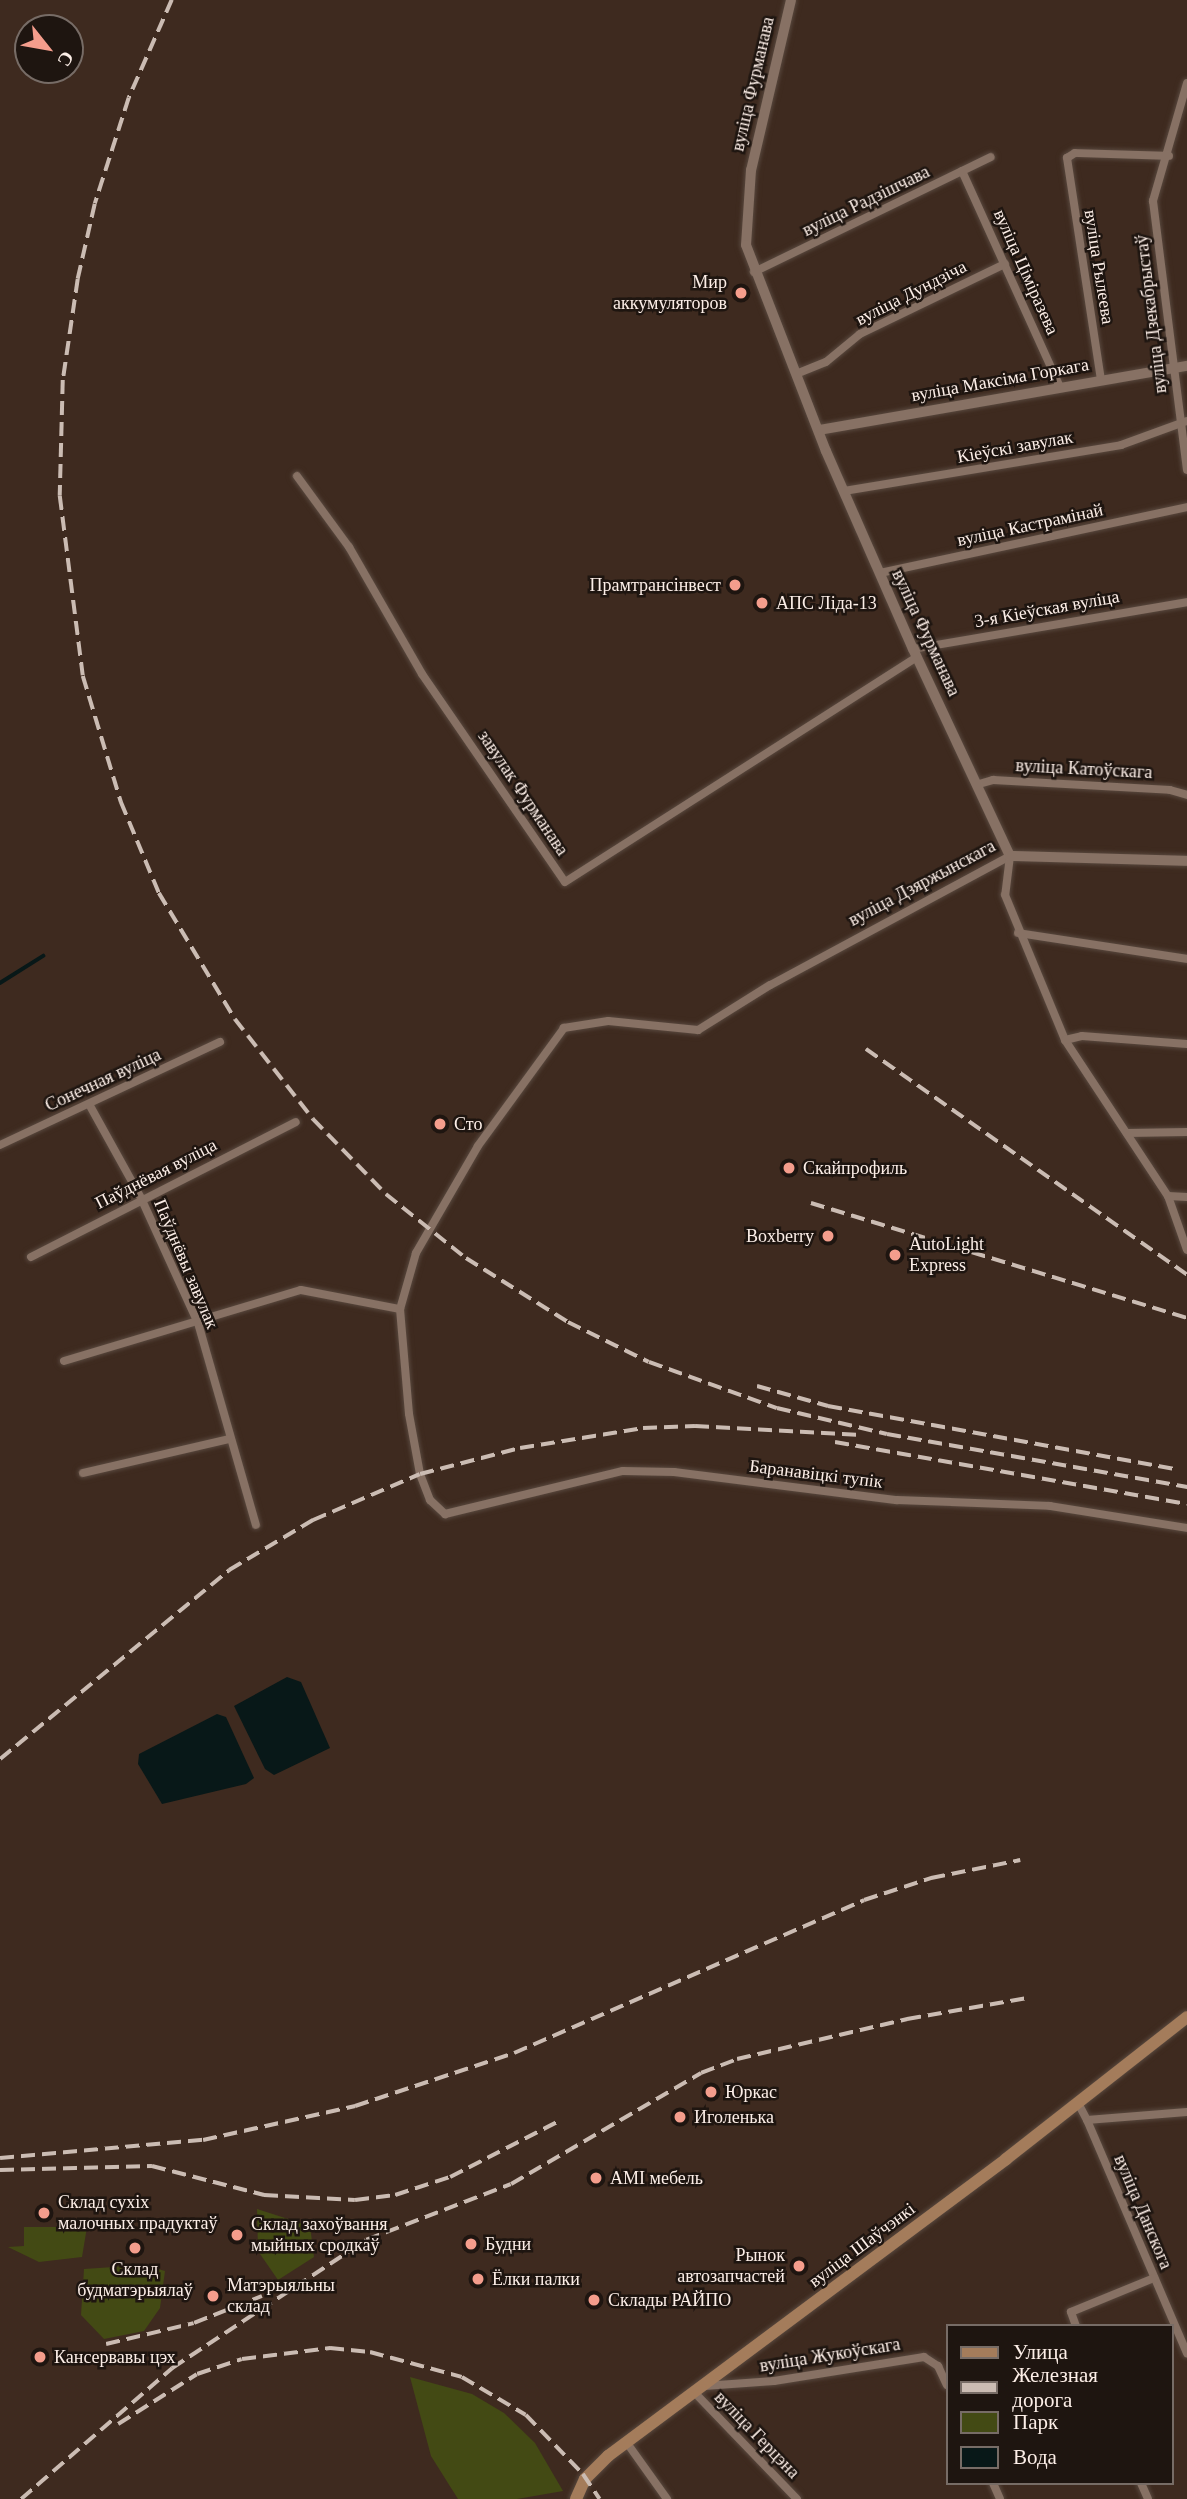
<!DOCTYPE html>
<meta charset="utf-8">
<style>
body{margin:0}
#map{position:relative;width:1187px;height:2499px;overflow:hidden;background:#3e2a1f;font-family:Georgia,serif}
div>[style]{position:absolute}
.green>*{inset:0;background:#434a14}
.water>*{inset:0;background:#081818}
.stream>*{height:3.5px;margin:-1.75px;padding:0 1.75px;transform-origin:1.75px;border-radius:1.75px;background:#081818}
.roads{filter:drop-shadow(0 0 2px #58483e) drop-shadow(0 0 2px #58483e)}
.minor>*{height:8px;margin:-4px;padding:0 4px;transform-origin:4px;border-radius:4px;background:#877164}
.tertiary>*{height:10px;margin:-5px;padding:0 5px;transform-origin:5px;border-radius:5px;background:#877164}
.secondary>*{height:12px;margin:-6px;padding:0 6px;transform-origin:6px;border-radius:6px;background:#a47c5b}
.rail>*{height:3.5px;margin-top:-1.75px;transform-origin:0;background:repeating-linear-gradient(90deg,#cbbcb3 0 14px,transparent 0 21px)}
.dots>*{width:19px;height:19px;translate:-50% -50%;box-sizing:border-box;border:4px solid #1e1510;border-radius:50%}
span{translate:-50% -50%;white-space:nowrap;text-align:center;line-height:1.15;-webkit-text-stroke:5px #1e1510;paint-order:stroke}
.street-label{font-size:18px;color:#fceee7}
.poi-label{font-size:18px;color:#fceee7}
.right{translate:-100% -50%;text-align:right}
.left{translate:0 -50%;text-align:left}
.legend{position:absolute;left:946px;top:2324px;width:228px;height:161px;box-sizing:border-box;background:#1e1510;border:2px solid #776c66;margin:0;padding:9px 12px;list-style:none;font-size:21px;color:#fceee7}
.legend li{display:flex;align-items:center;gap:14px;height:35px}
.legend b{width:35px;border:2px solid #776c66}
.north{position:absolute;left:14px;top:14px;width:70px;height:70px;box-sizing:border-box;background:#1e1510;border:2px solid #776c66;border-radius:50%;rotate:121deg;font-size:19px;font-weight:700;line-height:28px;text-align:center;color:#fceee7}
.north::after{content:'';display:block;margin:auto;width:24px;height:32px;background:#f49d8c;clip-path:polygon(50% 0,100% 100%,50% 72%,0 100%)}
</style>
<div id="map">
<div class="green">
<i style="clip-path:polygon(257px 2209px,310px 2226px,314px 2257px,278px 2280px,258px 2251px)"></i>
<i style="clip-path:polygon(24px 2227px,87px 2227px,82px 2257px,39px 2262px,8px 2247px,24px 2246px)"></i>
<i style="clip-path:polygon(144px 2265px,165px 2271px,160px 2308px,144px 2331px,104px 2339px,81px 2315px,84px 2269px)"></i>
<i style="clip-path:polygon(410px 2377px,472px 2394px,504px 2413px,535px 2443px,563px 2491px,517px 2499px,458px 2499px,431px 2456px)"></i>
</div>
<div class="water">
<i style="clip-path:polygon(287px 1677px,301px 1682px,330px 1748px,274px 1775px,265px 1769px,234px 1706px)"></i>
<i style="clip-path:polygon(217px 1714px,226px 1717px,254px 1778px,246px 1784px,162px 1804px,138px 1764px,139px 1754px)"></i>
</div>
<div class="stream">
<i style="left:0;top:983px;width:51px;rotate:-32.1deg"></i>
</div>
<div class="roads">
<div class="minor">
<i style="left:1187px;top:83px;width:123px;rotate:106.1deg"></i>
<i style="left:1153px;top:201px;width:271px;rotate:82.8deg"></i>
<i style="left:962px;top:171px;width:237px;rotate:65.6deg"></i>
<i style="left:754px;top:272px;width:263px;rotate:-25.9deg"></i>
<i style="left:796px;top:374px;width:32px;rotate:-22deg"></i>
<i style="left:826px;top:362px;width:44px;rotate:-39.5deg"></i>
<i style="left:860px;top:334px;width:161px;rotate:-25.8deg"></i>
<i style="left:1101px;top:380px;width:225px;rotate:-98.7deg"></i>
<i style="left:1067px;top:158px;width:9px;rotate:-32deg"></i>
<i style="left:1075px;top:153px;width:94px;rotate:1.8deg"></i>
<i style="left:297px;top:476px;width:88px;rotate:53.8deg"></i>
<i style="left:349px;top:547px;width:146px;rotate:60.1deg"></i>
<i style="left:422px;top:674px;width:252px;rotate:55.5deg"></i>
<i style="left:565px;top:882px;width:418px;rotate:-32.6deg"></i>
<i style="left:844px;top:491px;width:281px;rotate:-9.4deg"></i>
<i style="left:1121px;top:445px;width:70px;rotate:-20deg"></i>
<i style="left:880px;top:573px;width:314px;rotate:-12.1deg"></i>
<i style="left:913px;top:649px;width:278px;rotate:-9.7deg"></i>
<i style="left:979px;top:784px;width:15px;rotate:-16deg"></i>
<i style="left:993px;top:780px;width:177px;rotate:3.2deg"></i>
<i style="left:1170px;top:790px;width:18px;rotate:16deg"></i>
<i style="left:1010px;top:856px;width:272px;rotate:151.7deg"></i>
<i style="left:770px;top:985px;width:85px;rotate:148deg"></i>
<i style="left:698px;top:1030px;width:90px;rotate:-174.3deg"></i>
<i style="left:608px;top:1021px;width:45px;rotate:171deg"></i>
<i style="left:564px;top:1028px;width:146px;rotate:126.1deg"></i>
<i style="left:478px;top:1146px;width:124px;rotate:120.1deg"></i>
<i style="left:416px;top:1253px;width:58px;rotate:105.9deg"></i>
<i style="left:400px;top:1309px;width:105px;rotate:85.1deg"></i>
<i style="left:409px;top:1414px;width:61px;rotate:79.6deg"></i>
<i style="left:420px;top:1474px;width:28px;rotate:69deg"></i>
<i style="left:430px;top:1500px;width:21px;rotate:43deg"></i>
<i style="left:445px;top:1514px;width:183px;rotate:-13.6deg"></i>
<i style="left:623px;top:1471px;width:51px;rotate:1.1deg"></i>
<i style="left:674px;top:1472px;width:225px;rotate:7.2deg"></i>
<i style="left:897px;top:1500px;width:153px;rotate:2.2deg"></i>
<i style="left:1050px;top:1506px;width:139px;rotate:9.1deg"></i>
<i style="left:1010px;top:856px;width:39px;rotate:97deg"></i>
<i style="left:1005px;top:895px;width:157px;rotate:67.5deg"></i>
<i style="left:1065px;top:1040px;width:187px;rotate:56.6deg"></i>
<i style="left:1168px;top:1196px;width:57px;rotate:70.6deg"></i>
<i style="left:1018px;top:933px;width:171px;rotate:8.7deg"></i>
<i style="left:1065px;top:1040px;width:17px;rotate:-13deg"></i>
<i style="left:1082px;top:1036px;width:105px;rotate:4.4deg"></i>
<i style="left:89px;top:1104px;width:107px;rotate:61deg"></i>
<i style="left:141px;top:1198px;width:137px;rotate:65.5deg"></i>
<i style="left:198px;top:1323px;width:210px;rotate:74deg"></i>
<i style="left:1127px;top:1133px;width:60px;rotate:-1deg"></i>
<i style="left:0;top:1145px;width:243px;rotate:-25.1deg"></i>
<i style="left:1168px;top:1196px;width:19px;rotate:3deg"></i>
<i style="left:31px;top:1257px;width:297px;rotate:-27deg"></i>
<i style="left:64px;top:1361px;width:247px;rotate:-16.7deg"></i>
<i style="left:301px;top:1290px;width:101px;rotate:10.9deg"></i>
<i style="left:83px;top:1473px;width:150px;rotate:-13.1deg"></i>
<i style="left:1078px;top:2103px;width:19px;rotate:62deg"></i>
<i style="left:1087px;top:2120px;width:100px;rotate:-4.6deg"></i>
<i style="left:1087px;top:2120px;width:254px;rotate:66.8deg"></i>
<i style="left:1076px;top:2326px;width:15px;rotate:-110deg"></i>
<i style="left:1071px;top:2312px;width:90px;rotate:-22.3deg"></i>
<i style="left:704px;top:2386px;width:70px;rotate:-4.1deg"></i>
<i style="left:774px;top:2381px;width:152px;rotate:-9.1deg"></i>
<i style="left:924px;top:2357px;width:17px;rotate:33deg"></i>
<i style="left:938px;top:2366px;width:21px;rotate:65deg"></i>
<i style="left:695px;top:2393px;width:147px;rotate:46.1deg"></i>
<i style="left:627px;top:2443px;width:69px;rotate:54.5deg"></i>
<i style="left:993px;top:2483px;width:17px;rotate:66deg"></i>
<i style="left:1141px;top:2483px;width:17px;rotate:66deg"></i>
</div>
<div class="tertiary">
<i style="left:791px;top:0;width:175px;rotate:103.2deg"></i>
<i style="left:751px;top:170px;width:75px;rotate:93.8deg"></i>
<i style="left:746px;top:245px;width:221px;rotate:68.8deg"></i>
<i style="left:826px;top:451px;width:216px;rotate:66.3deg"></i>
<i style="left:913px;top:649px;width:229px;rotate:64.9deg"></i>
<i style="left:1010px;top:856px;width:177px;rotate:1.6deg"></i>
<i style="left:819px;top:430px;width:374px;rotate:-9.9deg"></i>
</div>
<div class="secondary">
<i style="left:576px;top:2499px;width:22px;rotate:-66deg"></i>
<i style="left:585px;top:2479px;width:33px;rotate:-45deg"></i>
<i style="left:608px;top:2456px;width:497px;rotate:-36.7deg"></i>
<i style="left:1006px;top:2159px;width:230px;rotate:-38.1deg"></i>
</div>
</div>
<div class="rail">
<i style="left:172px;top:0;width:107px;rotate:113.7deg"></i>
<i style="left:129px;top:98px;width:111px;rotate:107.8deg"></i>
<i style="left:95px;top:204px;width:77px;rotate:102.8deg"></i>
<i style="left:78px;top:279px;width:102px;rotate:98.4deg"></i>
<i style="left:63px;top:380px;width:116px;rotate:91.5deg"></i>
<i style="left:60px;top:496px;width:181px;rotate:82.7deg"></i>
<i style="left:83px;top:676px;width:132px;rotate:73.2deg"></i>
<i style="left:121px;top:802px;width:99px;rotate:67.3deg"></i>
<i style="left:159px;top:893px;width:147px;rotate:58.9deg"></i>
<i style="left:235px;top:1019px;width:127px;rotate:52deg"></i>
<i style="left:313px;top:1119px;width:105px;rotate:45.8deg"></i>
<i style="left:386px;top:1194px;width:102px;rotate:38.7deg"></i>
<i style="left:466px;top:1258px;width:120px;rotate:32.1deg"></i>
<i style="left:568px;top:1322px;width:90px;rotate:26.3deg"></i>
<i style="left:649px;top:1362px;width:136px;rotate:19.8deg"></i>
<i style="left:777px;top:1408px;width:113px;rotate:13.3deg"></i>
<i style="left:887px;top:1434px;width:305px;rotate:10deg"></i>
<i style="left:866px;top:1049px;width:393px;rotate:35.1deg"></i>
<i style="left:811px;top:1203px;width:393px;rotate:17deg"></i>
<i style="left:757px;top:1386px;width:74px;rotate:15.7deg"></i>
<i style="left:828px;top:1406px;width:351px;rotate:10.3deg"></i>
<i style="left:835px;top:1442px;width:357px;rotate:10deg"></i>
<i style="left:0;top:1759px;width:297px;rotate:-39.5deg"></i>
<i style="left:229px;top:1570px;width:98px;rotate:-30.8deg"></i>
<i style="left:313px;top:1520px;width:116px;rotate:-23.3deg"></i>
<i style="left:420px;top:1474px;width:103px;rotate:-14.6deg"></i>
<i style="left:520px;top:1448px;width:125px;rotate:-9.2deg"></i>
<i style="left:643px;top:1428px;width:52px;rotate:-2.2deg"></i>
<i style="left:695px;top:1426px;width:166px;rotate:3.1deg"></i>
<i style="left:0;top:2158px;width:204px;rotate:-5.1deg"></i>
<i style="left:203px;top:2140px;width:156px;rotate:-12.6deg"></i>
<i style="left:355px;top:2106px;width:168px;rotate:-18.4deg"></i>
<i style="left:514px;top:2053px;width:382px;rotate:-23.6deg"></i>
<i style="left:864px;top:1900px;width:71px;rotate:-18.2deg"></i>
<i style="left:931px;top:1878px;width:91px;rotate:-11.4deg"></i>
<i style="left:0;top:2170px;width:152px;rotate:-1.5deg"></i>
<i style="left:152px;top:2166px;width:116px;rotate:14.5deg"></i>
<i style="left:264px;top:2195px;width:91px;rotate:3.1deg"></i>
<i style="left:355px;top:2200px;width:40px;rotate:-7.1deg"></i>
<i style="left:395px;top:2195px;width:58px;rotate:-18.1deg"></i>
<i style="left:450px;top:2177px;width:120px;rotate:-27.2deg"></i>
<i style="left:106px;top:2344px;width:90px;rotate:-13.4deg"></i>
<i style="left:194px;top:2323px;width:73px;rotate:-21.7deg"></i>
<i style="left:118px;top:2424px;width:93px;rotate:-32.3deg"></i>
<i style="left:197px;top:2374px;width:47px;rotate:-18.4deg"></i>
<i style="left:242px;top:2359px;width:89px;rotate:-7.1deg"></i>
<i style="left:330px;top:2348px;width:40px;rotate:5.7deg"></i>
<i style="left:370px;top:2352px;width:95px;rotate:15.2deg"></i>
<i style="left:462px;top:2377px;width:74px;rotate:30.7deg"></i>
<i style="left:526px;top:2415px;width:82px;rotate:46deg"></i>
<i style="left:583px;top:2474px;width:30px;rotate:56deg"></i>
<i style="left:21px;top:2499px;width:200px;rotate:-40.9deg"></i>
<i style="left:172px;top:2368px;width:232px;rotate:-33.4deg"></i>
<i style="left:366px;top:2240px;width:155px;rotate:-21.1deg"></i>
<i style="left:511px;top:2184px;width:220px;rotate:-30.3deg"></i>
<i style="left:701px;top:2073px;width:39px;rotate:-21deg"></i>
<i style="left:737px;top:2059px;width:175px;rotate:-13.2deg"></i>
<i style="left:907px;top:2019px;width:122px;rotate:-9.9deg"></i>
</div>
<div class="dots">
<i style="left:741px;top:293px;background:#f49d8c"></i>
<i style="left:735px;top:585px;background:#f49d8c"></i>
<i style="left:762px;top:603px;background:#f49d8c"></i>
<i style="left:440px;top:1124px;background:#f49d8c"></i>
<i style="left:789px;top:1168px;background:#f49d8c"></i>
<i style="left:828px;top:1236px;background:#f49d8c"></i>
<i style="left:895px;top:1255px;background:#f49d8c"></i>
<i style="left:711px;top:2092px;background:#f49d8c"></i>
<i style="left:680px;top:2117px;background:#f49d8c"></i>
<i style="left:596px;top:2178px;background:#f49d8c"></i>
<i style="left:44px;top:2213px;background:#f49d8c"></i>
<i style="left:237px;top:2235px;background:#f49d8c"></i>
<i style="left:471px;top:2244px;background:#f49d8c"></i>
<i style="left:135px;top:2248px;background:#f49d8c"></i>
<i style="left:799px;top:2266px;background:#f49d8c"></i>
<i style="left:478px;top:2279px;background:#f49d8c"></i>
<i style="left:213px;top:2296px;background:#f49d8c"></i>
<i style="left:594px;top:2300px;background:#f49d8c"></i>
<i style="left:40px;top:2357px;background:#f49d8c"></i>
</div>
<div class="street-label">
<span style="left:753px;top:84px;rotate:-77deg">вуліца Фурманава</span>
<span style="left:866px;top:201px;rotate:-26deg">вуліца Радзішчава</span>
<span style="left:1099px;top:267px;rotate:81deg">вуліца Рылеева</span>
<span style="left:1026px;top:272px;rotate:66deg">вуліца Ціміразева</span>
<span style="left:911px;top:293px;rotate:-27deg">вуліца Дундзіча</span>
<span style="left:1151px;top:314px;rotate:-97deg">вуліца Дзекабрыстаў</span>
<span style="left:1000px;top:380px;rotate:-10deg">вуліца Максіма Горкага</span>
<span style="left:1015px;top:447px;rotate:-10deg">Кіеўскі завулак</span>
<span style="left:1030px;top:525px;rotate:-12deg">вуліца Кастрамінай</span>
<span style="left:1047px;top:609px;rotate:-10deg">3-я Кіеўская вуліца</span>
<span style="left:926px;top:633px;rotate:65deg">вуліца Фурманава</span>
<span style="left:1084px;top:769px;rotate:3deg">вуліца Катоўскага</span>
<span style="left:523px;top:793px;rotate:56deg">завулак Фурманава</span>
<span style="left:922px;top:883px;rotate:-28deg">вуліца Дзяржынскага</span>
<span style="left:103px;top:1080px;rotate:-25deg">Сонечная вуліца</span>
<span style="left:156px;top:1174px;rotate:-27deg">Паўднёвая вуліца</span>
<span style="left:186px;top:1264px;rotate:67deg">Паўднёвы завулак</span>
<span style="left:816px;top:1474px;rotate:7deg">Баранавіцкі тупік</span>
<span style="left:1143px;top:2212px;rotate:67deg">вуліца Данскога</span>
<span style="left:862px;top:2245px;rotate:-37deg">вуліца Шаўчэнкі</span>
<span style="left:830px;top:2355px;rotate:-9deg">вуліца Жукоўскага</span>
<span style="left:757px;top:2435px;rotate:46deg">вуліца Герцэна</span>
</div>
<div class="poi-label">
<span class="right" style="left:727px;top:293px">Мир<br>аккумуляторов</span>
<span class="right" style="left:721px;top:585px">Прамтрансінвест</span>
<span class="left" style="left:776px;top:603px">АПС Ліда-13</span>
<span class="left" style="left:454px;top:1124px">Сто</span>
<span class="left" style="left:803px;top:1168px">Скайпрофиль</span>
<span class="right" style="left:814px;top:1236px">Boxberry</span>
<span class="left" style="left:909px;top:1255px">AutoLight<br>Express</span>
<span class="left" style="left:725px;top:2092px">Юркас</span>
<span class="left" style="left:694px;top:2117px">Иголенька</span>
<span class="left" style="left:610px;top:2178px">AMI мебель</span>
<span class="left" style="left:58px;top:2213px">Склад сухіх<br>малочных прадуктаў</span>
<span class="left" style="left:251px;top:2235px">Склад захоўвання<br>мыйных сродкаў</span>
<span class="left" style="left:485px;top:2244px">Будни</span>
<span class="right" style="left:785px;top:2266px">Рынок<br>автозапчастей</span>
<span style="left:135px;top:2280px">Склад<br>будматэрыялаў</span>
<span class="left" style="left:492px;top:2279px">Ёлки палки</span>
<span class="left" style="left:227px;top:2296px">Матэрыяльны<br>склад</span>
<span class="left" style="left:608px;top:2300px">Склады РАЙПО</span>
<span class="left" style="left:54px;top:2357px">Кансервавы цэх</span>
</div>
<ul class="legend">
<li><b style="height:9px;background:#a47c5b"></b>Улица</li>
<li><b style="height:9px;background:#cbbcb3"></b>Железная дорога</li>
<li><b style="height:19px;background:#434a14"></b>Парк</li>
<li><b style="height:19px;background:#081818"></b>Вода</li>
</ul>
<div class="north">С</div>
</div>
